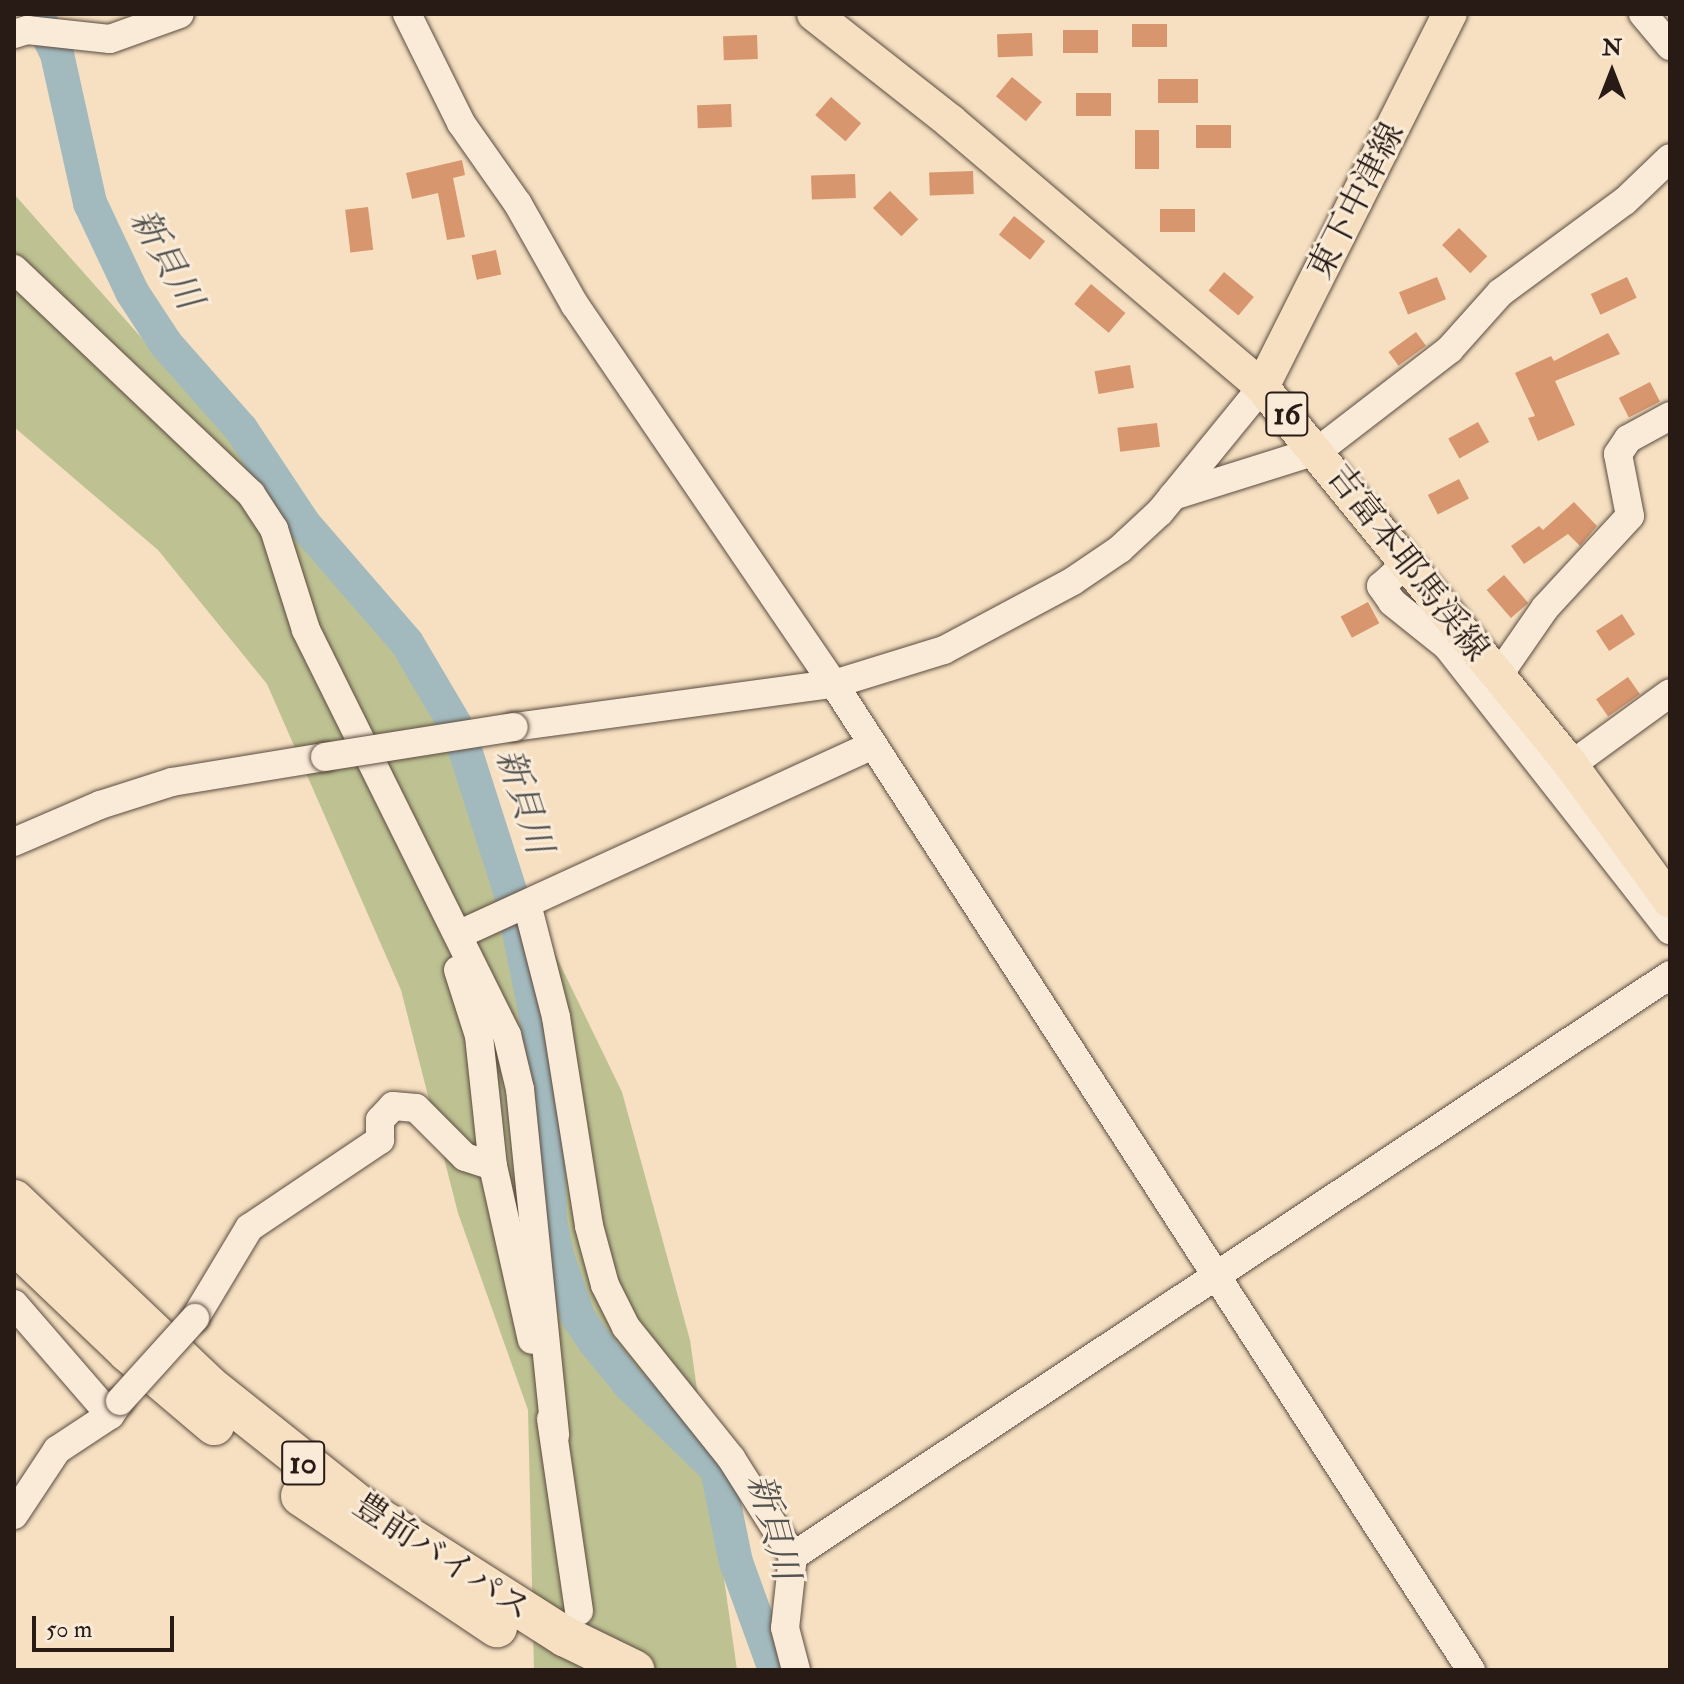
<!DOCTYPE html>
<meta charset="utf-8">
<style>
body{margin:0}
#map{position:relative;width:1684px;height:1684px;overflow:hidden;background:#f6e0c1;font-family:"IM FELL Double Pica","Noto Serif JP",serif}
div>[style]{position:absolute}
.green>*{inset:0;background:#bec292}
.river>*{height:34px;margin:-17px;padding:0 17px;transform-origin:17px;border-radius:17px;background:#a2babe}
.building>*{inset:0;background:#d7966e;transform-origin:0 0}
.roads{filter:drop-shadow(0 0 2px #5c4c41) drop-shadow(0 0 2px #5c4c41)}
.minor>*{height:28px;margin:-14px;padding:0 14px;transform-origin:14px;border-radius:14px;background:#f9ebd7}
.major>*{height:34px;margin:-17px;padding:0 17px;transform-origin:17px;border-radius:17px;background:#f6e0c1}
.highway>*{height:40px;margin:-20px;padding:0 20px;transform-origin:20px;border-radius:20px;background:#f6e0c1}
.bridges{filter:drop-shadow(0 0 2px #5c4c41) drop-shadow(0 0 2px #5c4c41)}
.minor-bridge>*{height:28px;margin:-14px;padding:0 14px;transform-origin:14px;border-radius:14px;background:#f9ebd7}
span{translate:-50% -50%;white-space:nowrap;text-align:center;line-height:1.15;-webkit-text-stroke:6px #f9ebd7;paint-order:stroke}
.shield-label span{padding:2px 6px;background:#f9ebd7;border:2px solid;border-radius:6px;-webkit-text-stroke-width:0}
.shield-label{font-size:32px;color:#281b16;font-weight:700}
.street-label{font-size:34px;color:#281b16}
.water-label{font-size:36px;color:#535351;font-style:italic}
.frame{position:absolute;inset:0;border:16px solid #281b16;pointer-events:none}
.north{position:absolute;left:1572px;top:32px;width:80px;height:80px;-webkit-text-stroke:6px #f9ebd7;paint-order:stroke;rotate:0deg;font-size:22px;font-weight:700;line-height:32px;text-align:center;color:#281b16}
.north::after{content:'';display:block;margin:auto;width:28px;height:36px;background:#281b16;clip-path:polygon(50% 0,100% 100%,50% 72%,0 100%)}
.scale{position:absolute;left:32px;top:1616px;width:142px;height:36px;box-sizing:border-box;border:4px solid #281b16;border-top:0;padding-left:10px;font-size:24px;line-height:28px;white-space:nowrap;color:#281b16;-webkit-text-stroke:6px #f9ebd7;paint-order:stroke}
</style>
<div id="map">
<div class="green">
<i style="clip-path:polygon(14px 194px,326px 546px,462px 762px,622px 1092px,690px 1340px,737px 1670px,534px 1670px,528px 1410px,458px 1213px,401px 990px,267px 684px,158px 550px,14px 427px)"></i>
</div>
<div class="river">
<i style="left:37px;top:14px;width:45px;rotate:63.4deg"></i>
<i style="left:57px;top:54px;width:153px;rotate:77.5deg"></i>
<i style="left:90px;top:203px;width:98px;rotate:64.7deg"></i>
<i style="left:132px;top:292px;width:62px;rotate:56.8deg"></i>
<i style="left:166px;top:344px;width:113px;rotate:48.6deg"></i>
<i style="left:241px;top:429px;width:114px;rotate:56.4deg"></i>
<i style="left:304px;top:524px;width:157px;rotate:49.1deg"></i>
<i style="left:407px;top:643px;width:102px;rotate:59.4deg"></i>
<i style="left:459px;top:731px;width:174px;rotate:72.3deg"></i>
<i style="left:512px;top:897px;width:157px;rotate:78.6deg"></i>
<i style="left:543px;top:1051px;width:169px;rotate:87.6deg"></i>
<i style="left:550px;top:1220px;width:37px;rotate:79deg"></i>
<i style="left:557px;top:1256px;width:65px;rotate:71deg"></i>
<i style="left:578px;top:1317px;width:30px;rotate:56deg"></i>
<i style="left:595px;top:1342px;width:55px;rotate:50.9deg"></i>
<i style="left:630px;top:1385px;width:121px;rotate:44deg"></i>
<i style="left:717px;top:1469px;width:95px;rotate:78.5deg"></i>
<i style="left:736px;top:1562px;width:115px;rotate:70.1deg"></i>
</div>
<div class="building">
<i style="left:1167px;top:24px;width:23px;height:35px;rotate:90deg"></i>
<i style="left:1098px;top:30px;width:23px;height:35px;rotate:90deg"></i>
<i style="left:1032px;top:33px;width:23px;height:35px;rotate:88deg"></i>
<i style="left:757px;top:35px;width:24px;height:34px;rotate:88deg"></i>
<i style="left:1012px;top:77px;width:39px;height:25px;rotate:40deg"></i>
<i style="left:1158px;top:79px;width:40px;height:24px"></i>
<i style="left:1111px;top:93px;width:23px;height:35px;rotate:90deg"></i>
<i style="left:831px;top:97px;width:40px;height:24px;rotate:41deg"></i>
<i style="left:731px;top:104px;width:23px;height:34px;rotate:88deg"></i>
<i style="left:1196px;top:125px;width:35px;height:23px"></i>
<i style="left:1135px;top:130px;width:24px;height:39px"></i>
<i style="clip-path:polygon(462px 160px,465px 175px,453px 178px,465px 237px,447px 240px,438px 193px,412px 199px,406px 173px)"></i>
<i style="left:973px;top:171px;width:23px;height:44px;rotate:88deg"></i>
<i style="left:855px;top:174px;width:24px;height:44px;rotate:88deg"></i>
<i style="left:890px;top:191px;width:40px;height:24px;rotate:45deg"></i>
<i style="left:368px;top:207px;width:43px;height:23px;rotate:83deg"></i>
<i style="left:1160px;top:209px;width:35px;height:23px"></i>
<i style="left:1014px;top:216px;width:40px;height:24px;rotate:39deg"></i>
<i style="left:1459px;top:228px;width:40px;height:24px;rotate:45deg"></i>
<i style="left:496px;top:250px;width:25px;height:25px;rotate:78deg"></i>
<i style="left:1224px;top:272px;width:39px;height:24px;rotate:40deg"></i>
<i style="left:1437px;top:277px;width:24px;height:41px;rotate:68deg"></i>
<i style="left:1627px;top:277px;width:23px;height:40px;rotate:65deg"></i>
<i style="left:1091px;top:284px;width:45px;height:26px;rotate:40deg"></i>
<i style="left:1416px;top:332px;width:17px;height:34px;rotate:54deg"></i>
<i style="clip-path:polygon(1608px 333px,1620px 354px,1555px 381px,1575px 425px,1538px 441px,1528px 418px,1535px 416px,1515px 373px,1551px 356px,1554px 361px)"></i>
<i style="left:1130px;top:365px;width:23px;height:36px;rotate:80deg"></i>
<i style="left:1650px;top:382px;width:22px;height:35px;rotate:63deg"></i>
<i style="left:1478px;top:422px;width:23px;height:34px;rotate:61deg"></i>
<i style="left:1157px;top:423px;width:24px;height:40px;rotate:83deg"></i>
<i style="left:1459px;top:479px;width:22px;height:35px;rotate:63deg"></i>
<i style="clip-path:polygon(1574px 502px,1597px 526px,1580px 546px,1568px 534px,1524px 564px,1511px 546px,1539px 526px,1543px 530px)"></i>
<i style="left:1504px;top:575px;width:37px;height:23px;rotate:49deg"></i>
<i style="left:1368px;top:602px;width:24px;height:31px;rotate:62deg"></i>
<i style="left:1622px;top:614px;width:24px;height:31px;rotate:57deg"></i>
<i style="left:1628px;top:677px;width:21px;height:39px;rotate:55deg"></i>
</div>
<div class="roads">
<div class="minor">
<i style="left:407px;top:14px;width:122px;rotate:63.6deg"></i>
<i style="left:461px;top:123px;width:99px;rotate:54.9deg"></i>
<i style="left:518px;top:204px;width:116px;rotate:60.6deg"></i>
<i style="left:575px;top:305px;width:459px;rotate:55.7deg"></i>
<i style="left:834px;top:684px;width:1174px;rotate:57.14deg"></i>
<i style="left:1643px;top:14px;width:42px;rotate:49.8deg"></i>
<i style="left:14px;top:34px;width:14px;rotate:-17deg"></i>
<i style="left:27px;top:30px;width:83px;rotate:6.2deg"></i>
<i style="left:110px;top:39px;width:74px;rotate:-19.7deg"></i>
<i style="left:14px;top:269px;width:327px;rotate:43.5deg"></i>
<i style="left:251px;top:494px;width:42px;rotate:56.7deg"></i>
<i style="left:274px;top:529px;width:106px;rotate:72.4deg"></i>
<i style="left:306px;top:630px;width:452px;rotate:63.6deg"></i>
<i style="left:507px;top:1035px;width:56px;rotate:76.5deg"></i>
<i style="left:520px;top:1089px;width:348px;rotate:84.2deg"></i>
<i style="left:1173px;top:496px;width:153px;rotate:-17.5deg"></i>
<i style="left:1319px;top:450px;width:165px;rotate:-37.6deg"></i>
<i style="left:1450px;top:349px;width:75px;rotate:-48.2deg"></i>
<i style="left:1500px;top:293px;width:155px;rotate:-36.4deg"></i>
<i style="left:1625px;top:201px;width:62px;rotate:-43.7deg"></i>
<i style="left:1408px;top:562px;width:36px;rotate:138deg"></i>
<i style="left:1381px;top:586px;width:19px;rotate:55deg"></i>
<i style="left:1392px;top:602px;width:70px;rotate:38.7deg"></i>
<i style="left:1447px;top:646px;width:361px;rotate:51.9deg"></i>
<i style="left:1498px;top:676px;width:83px;rotate:-55.3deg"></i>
<i style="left:1545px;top:608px;width:125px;rotate:-47.3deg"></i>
<i style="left:1630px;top:516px;width:63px;rotate:-101deg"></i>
<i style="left:1618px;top:454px;width:18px;rotate:-56deg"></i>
<i style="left:1628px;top:439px;width:48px;rotate:-28.7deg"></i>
<i style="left:514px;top:727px;width:323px;rotate:-7.7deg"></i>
<i style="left:834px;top:684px;width:115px;rotate:-17.2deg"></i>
<i style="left:944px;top:650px;width:146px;rotate:-28.1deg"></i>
<i style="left:1073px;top:581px;width:57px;rotate:-34.2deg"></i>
<i style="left:1120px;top:549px;width:54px;rotate:-42.8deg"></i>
<i style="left:1160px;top:512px;width:161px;rotate:-50.8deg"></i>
<i style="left:1571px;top:765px;width:122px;rotate:-36deg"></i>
<i style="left:14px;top:842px;width:94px;rotate:-23.3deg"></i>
<i style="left:100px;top:805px;width:76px;rotate:-17.7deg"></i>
<i style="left:172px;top:782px;width:155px;rotate:-9.3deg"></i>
<i style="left:527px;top:904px;width:117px;rotate:75.6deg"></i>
<i style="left:556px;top:1017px;width:212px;rotate:81deg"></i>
<i style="left:589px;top:1226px;width:61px;rotate:74.8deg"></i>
<i style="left:605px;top:1285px;width:47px;rotate:63.4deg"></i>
<i style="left:626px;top:1327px;width:168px;rotate:51.3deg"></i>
<i style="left:731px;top:1458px;width:116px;rotate:57.7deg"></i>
<i style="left:793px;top:1556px;width:72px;rotate:96.3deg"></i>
<i style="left:785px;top:1628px;width:43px;rotate:75.3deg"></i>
<i style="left:460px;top:934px;width:453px;rotate:-24.6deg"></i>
<i style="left:458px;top:970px;width:69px;rotate:72.3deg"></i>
<i style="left:479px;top:1036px;width:131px;rotate:83.9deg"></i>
<i style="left:493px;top:1166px;width:178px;rotate:77.4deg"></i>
<i style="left:14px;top:1304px;width:147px;rotate:49.1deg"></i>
<i style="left:195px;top:1318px;width:105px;rotate:-59deg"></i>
<i style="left:249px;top:1228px;width:158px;rotate:-33.9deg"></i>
<i style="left:380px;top:1140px;width:20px;rotate:-90deg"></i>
<i style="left:380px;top:1120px;width:19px;rotate:-47deg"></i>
<i style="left:393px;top:1106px;width:23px;rotate:5deg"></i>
<i style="left:416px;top:1108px;width:69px;rotate:45deg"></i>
<i style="left:465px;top:1157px;width:29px;rotate:18deg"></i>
<i style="left:551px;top:1419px;width:194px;rotate:81.7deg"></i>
<i style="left:14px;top:1515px;width:78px;rotate:-56.5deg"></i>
<i style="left:57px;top:1450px;width:64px;rotate:-33.4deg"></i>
<i style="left:110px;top:1415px;width:17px;rotate:-54deg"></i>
<i style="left:793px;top:1556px;width:1052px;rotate:-33.52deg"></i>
</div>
<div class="major">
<i style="left:814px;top:14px;width:174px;rotate:38.2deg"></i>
<i style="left:951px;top:122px;width:409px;rotate:40.4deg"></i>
<i style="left:1262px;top:387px;width:488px;rotate:50.7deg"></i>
<i style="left:1571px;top:765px;width:168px;rotate:53.9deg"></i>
<i style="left:1262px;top:387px;width:418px;rotate:-63.3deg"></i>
</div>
<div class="highway">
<i style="left:14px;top:1200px;width:269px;rotate:43.6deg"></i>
<i style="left:209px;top:1386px;width:193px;rotate:38.5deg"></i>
<i style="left:360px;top:1506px;width:244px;rotate:32.5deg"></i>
<i style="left:566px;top:1637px;width:76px;rotate:25.9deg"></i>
<i style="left:14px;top:1243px;width:158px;rotate:43.7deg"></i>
<i style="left:128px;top:1352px;width:113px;rotate:40.3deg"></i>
<i style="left:301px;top:1496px;width:236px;rotate:33.8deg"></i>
</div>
</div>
<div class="bridges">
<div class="minor-bridge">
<i style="left:325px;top:757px;width:191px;rotate:-9deg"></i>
<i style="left:120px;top:1401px;width:112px;rotate:-47.9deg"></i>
</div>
</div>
<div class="shield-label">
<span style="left:1287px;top:414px">16</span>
<span style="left:303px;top:1463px">10</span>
</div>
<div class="street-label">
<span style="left:1356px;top:201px;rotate:-63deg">東下中津線</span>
<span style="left:1408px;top:563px;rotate:52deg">吉富本耶馬渓線</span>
<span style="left:442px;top:1557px;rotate:33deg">豊前バイパス</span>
</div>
<div class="water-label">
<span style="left:166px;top:259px;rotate:61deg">新貝川</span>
<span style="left:524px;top:801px;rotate:72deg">新貝川</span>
<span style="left:773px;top:1527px;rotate:75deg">新貝川</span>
</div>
<div class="frame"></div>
<div class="north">N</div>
<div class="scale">50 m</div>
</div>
